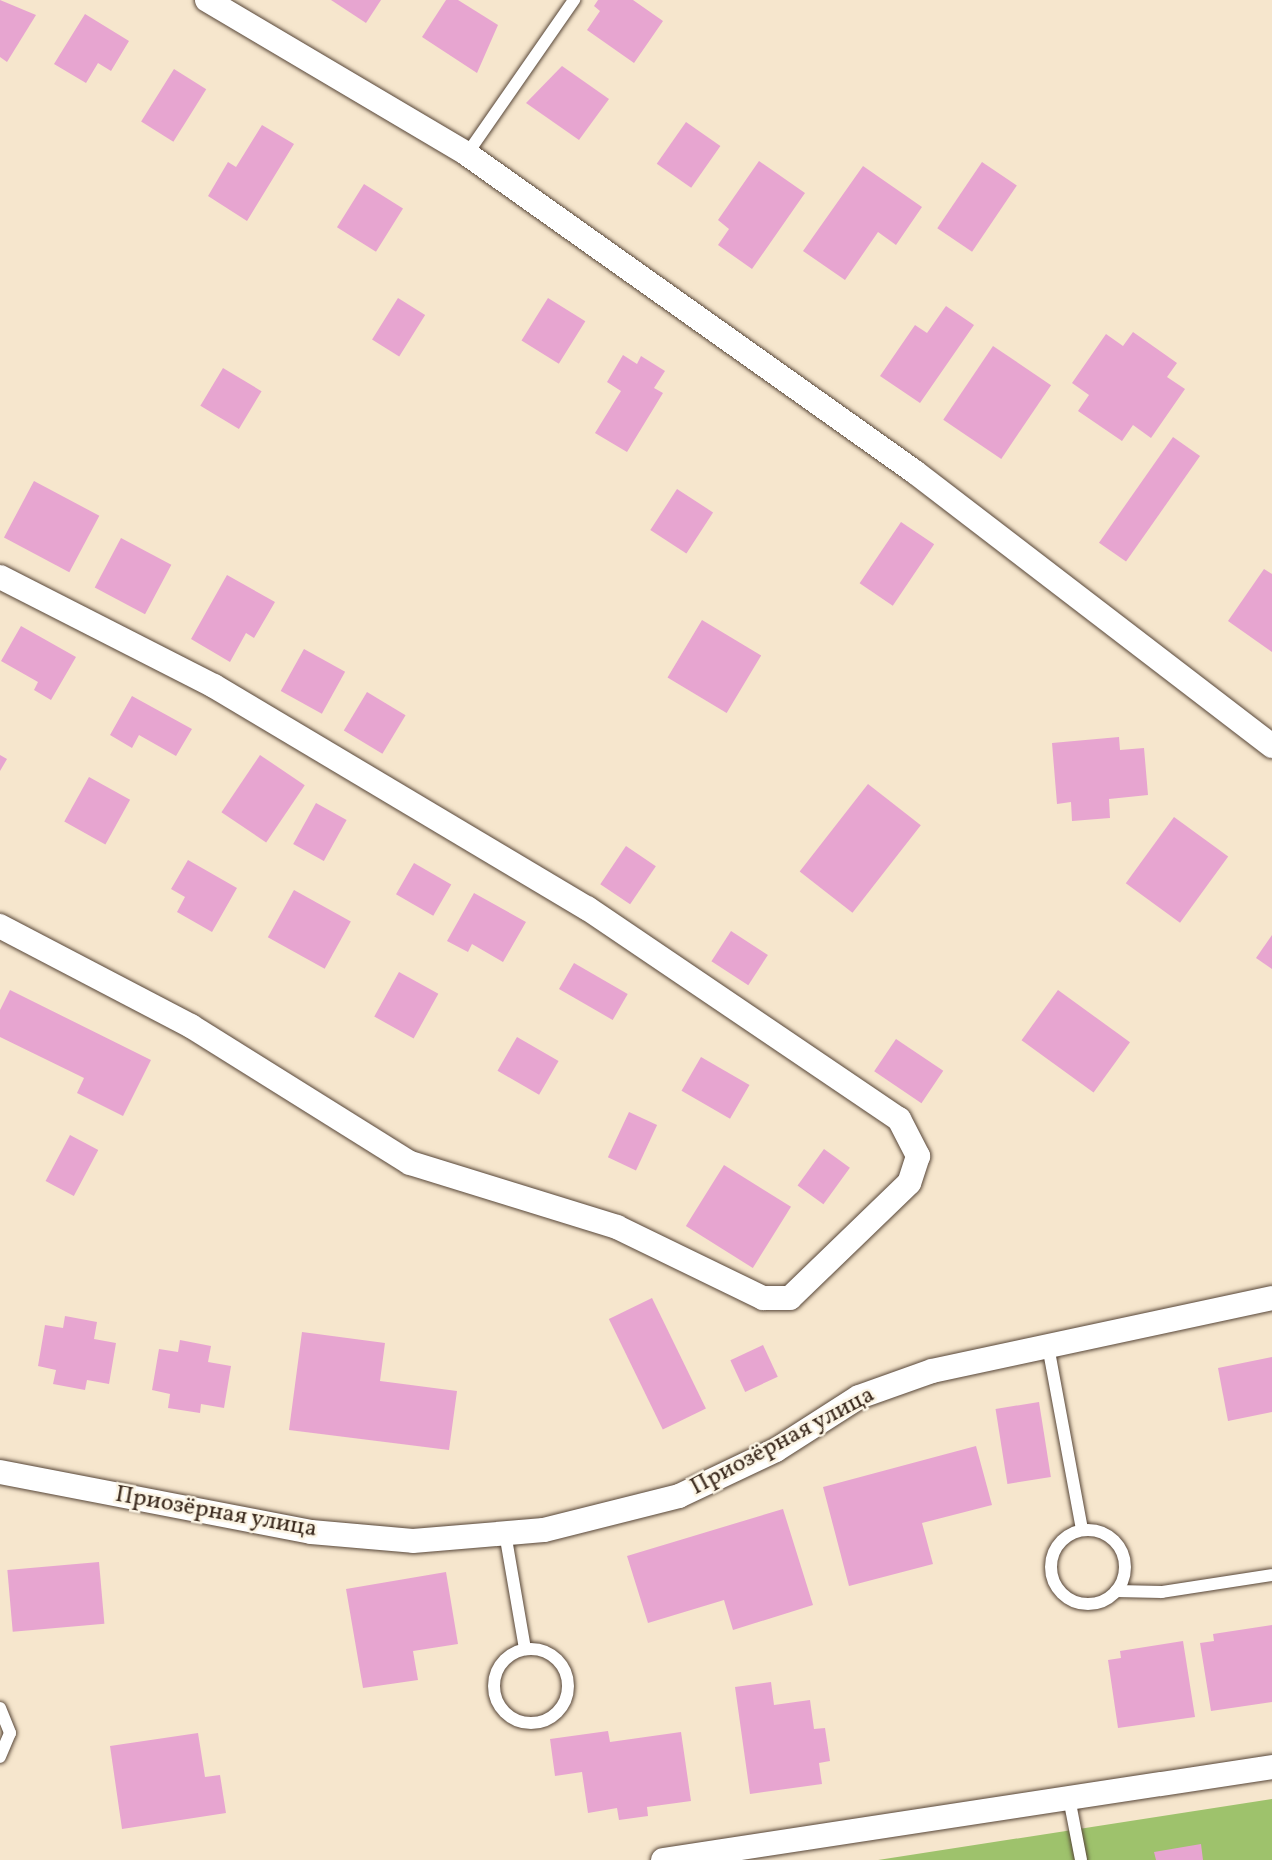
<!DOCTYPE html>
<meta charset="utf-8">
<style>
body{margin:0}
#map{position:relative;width:1272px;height:1860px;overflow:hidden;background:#f6e6cd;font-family:Vollkorn,serif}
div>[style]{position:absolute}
.green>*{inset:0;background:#9ec26c}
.building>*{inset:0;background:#e7a5d0;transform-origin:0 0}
.roads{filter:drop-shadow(0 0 2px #574638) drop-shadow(0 0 2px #574638)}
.service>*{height:12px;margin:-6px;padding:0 6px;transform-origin:6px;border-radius:6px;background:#fff}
.service>.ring{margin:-6px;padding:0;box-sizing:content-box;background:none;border:12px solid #fff;border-radius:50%}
.minor>*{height:24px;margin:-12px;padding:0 12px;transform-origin:12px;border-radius:12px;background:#fff}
span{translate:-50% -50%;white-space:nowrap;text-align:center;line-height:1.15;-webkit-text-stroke:5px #fcf5e5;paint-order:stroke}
.street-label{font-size:24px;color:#3b2a1e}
</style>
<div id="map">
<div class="green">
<i style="clip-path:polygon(1272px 1799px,1272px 1860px,878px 1860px)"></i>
</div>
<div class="building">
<i style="clip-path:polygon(0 0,36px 15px,7px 62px,0 57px)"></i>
<i style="clip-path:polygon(331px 0,381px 0,366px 23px)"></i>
<i style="clip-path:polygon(446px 0,458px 0,498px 25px,477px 73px,422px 37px)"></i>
<i style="clip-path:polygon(598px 0,633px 0,663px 21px,634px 63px,587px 30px,600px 11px,594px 6px)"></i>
<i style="clip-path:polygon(85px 14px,129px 41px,111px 71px,98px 63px,86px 83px,54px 64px)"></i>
<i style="clip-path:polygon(562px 66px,609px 99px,579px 140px,526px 103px)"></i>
<i style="left:174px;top:69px;width:38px;height:62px;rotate:32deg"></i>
<i style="left:686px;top:122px;width:42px;height:51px;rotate:35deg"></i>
<i style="clip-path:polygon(262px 125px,294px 144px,247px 221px,208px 196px,228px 162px,236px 167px)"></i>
<i style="clip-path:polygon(759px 161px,805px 193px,752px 269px,718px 245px,729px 229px,718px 220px)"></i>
<i style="left:982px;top:162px;width:42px;height:80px;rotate:34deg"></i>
<i style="clip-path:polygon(863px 166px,922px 207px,896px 245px,878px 232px,845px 280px,803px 251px)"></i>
<i style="left:364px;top:184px;width:46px;height:51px;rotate:32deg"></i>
<i style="left:398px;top:298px;width:32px;height:49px;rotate:32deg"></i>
<i style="left:548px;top:298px;width:44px;height:50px;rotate:32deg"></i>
<i style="clip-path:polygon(946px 306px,974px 325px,920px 403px,880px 376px,915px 325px,927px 333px)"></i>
<i style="clip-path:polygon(1133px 332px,1177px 363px,1167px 377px,1185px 389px,1151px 438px,1133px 425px,1122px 441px,1078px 411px,1089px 395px,1072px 383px,1106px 334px,1123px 346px)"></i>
<i style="left:993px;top:346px;width:70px;height:89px;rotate:34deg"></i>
<i style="clip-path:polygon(623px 355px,637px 364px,641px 356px,665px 371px,654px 388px,663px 393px,627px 452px,595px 433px,621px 391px,607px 382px)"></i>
<i style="left:223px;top:368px;width:45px;height:44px;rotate:31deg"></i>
<i style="left:1173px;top:437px;width:33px;height:129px;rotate:35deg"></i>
<i style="left:34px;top:481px;width:74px;height:64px;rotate:28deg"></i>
<i style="left:677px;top:489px;width:43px;height:49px;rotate:33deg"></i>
<i style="left:901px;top:522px;width:40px;height:74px;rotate:34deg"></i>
<i style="left:121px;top:538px;width:57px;height:56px;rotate:28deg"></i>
<i style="clip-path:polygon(1264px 569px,1272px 574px,1272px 652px,1228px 621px)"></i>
<i style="clip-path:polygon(227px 575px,275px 602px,254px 638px,246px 633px,230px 662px,191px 639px)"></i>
<i style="left:702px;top:620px;width:69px;height:67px;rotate:31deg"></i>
<i style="clip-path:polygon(21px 626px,76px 657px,51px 700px,34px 690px,38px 682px,1px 661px)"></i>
<i style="left:304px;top:649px;width:47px;height:48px;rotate:29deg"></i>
<i style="left:367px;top:692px;width:45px;height:45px;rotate:31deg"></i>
<i style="clip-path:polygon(132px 696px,192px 729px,176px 756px,139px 735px,132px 748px,110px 735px)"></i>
<i style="clip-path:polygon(1119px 737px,1120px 750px,1144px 748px,1148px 795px,1109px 799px,1110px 818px,1072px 821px,1071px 802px,1057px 804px,1052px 743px)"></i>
<i style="clip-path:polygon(0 755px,7px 759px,0 771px)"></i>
<i style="left:260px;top:755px;width:54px;height:69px;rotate:34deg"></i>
<i style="left:89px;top:777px;width:47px;height:51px;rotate:29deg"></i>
<i style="left:868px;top:784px;width:67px;height:111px;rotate:38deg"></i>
<i style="left:316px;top:803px;width:35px;height:47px;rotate:29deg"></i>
<i style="left:1174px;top:817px;width:67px;height:82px;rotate:36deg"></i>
<i style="left:626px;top:846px;width:36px;height:46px;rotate:34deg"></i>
<i style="clip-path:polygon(188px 860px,237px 888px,212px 932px,177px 912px,185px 897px,171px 889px)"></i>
<i style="left:414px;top:863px;width:43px;height:36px;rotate:30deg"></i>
<i style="left:294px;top:890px;width:65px;height:54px;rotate:29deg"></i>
<i style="clip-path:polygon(474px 893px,526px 922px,503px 962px,472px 944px,468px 952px,447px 941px)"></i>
<i style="left:731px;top:931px;width:44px;height:36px;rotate:33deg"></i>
<i style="clip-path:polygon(1272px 935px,1272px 969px,1256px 958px)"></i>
<i style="left:574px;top:963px;width:62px;height:30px;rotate:30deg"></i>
<i style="left:399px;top:972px;width:45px;height:51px;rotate:29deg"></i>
<i style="clip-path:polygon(10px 990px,151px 1060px,123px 1116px,77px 1093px,84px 1078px,0 1037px,0 1010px)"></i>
<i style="left:1058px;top:990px;width:89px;height:62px;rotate:36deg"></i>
<i style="left:517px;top:1037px;width:48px;height:39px;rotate:30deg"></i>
<i style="left:896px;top:1039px;width:57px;height:39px;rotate:34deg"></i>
<i style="left:701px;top:1057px;width:56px;height:39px;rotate:30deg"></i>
<i style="left:629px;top:1112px;width:31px;height:50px;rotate:25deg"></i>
<i style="left:70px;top:1135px;width:32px;height:52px;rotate:28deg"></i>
<i style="left:824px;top:1149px;width:32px;height:45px;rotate:36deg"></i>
<i style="left:724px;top:1165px;width:79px;height:72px;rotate:32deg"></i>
<i style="left:652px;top:1298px;width:123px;height:48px;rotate:64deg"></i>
<i style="clip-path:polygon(65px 1316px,97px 1322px,94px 1339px,116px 1343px,109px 1384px,87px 1380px,85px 1390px,53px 1384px,56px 1370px,38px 1366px,45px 1325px,63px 1328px)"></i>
<i style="clip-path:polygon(302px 1332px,385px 1343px,380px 1381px,457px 1391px,449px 1450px,289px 1430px)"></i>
<i style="clip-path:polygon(180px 1340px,211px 1346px,208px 1362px,231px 1366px,224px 1408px,201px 1404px,200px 1413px,168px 1408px,170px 1394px,152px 1390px,159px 1349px,178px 1352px)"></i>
<i style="left:763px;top:1345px;width:35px;height:36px;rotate:65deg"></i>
<i style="clip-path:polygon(1272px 1357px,1272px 1412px,1228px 1421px,1218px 1368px)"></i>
<i style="left:1039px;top:1402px;width:76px;height:44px;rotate:81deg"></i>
<i style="clip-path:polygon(976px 1446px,992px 1505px,922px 1523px,933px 1564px,849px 1586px,823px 1487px)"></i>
<i style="clip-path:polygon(783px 1509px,813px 1605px,733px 1630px,724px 1600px,648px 1623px,627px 1556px)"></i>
<i style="left:99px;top:1562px;width:62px;height:92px;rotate:85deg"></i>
<i style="clip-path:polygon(446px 1572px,458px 1644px,413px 1651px,418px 1680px,363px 1688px,346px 1589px)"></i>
<i style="clip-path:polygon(1272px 1625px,1272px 1702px,1211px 1711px,1200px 1643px,1214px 1641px,1213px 1634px)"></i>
<i style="clip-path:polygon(1183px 1641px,1195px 1717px,1118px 1728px,1108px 1660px,1121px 1658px,1120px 1651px)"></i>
<i style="clip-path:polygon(771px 1682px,774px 1705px,810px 1700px,814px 1729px,825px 1728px,830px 1761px,819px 1763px,822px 1784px,750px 1794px,735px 1687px)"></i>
<i style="clip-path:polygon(608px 1731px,610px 1742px,681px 1732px,691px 1801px,647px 1807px,648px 1816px,619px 1820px,617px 1808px,588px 1813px,582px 1772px,555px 1776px,550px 1739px)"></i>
<i style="clip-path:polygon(198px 1733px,205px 1777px,220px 1775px,226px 1813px,122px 1829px,110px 1746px)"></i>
<i style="clip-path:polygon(1201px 1844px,1203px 1860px,1156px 1860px,1154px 1852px)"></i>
</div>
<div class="roads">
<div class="service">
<i style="left:467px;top:154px;width:188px;rotate:-55.2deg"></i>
<i style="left:1048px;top:1346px;width:187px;rotate:79.5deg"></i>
<i class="ring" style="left:1051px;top:1530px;width:62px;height:62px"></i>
<i style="left:505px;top:1533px;width:118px;rotate:80.2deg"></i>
<i style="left:1116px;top:1591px;width:46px;rotate:1.2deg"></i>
<i style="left:1162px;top:1592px;width:111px;rotate:-8.8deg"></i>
<i class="ring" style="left:494px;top:1649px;width:62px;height:62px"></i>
<i style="left:0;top:1708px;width:27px;rotate:68deg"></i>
<i style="left:10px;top:1733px;width:26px;rotate:113deg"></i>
<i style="left:1069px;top:1798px;width:63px;rotate:79deg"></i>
</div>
<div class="minor">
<i style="left:207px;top:0;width:302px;rotate:30.6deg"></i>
<i style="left:467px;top:154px;width:549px;rotate:35.37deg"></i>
<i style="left:915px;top:472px;width:450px;rotate:37.5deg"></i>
<i style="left:0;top:577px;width:240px;rotate:27deg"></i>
<i style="left:214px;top:686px;width:434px;rotate:30.8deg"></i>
<i style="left:587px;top:908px;width:377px;rotate:34.1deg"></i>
<i style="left:899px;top:1119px;width:42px;rotate:62.8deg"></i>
<i style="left:918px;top:1156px;width:28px;rotate:108deg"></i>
<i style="left:909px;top:1183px;width:165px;rotate:136deg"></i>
<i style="left:790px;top:1298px;width:27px;rotate:180deg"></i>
<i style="left:763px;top:1298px;width:162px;rotate:-154.1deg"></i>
<i style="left:617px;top:1227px;width:217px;rotate:-162.8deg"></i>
<i style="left:410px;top:1163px;width:258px;rotate:-148deg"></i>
<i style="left:191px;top:1026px;width:216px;rotate:-152.4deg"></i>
<i style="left:0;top:1472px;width:317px;rotate:10.9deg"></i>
<i style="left:311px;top:1532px;width:102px;rotate:5deg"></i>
<i style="left:413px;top:1541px;width:131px;rotate:-4.8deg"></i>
<i style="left:544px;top:1530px;width:139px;rotate:-14.1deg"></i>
<i style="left:679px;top:1496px;width:107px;rotate:-25.4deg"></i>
<i style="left:776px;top:1450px;width:98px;rotate:-32.6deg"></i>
<i style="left:859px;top:1397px;width:77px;rotate:-19.6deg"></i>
<i style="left:932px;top:1371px;width:348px;rotate:-12.1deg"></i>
<i style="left:663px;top:1860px;width:616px;rotate:-8.68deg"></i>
</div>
</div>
<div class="street-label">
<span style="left:783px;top:1442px;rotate:-28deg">Приозёрная улица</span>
<span style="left:216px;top:1513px;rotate:10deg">Приозёрная улица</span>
</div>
</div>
